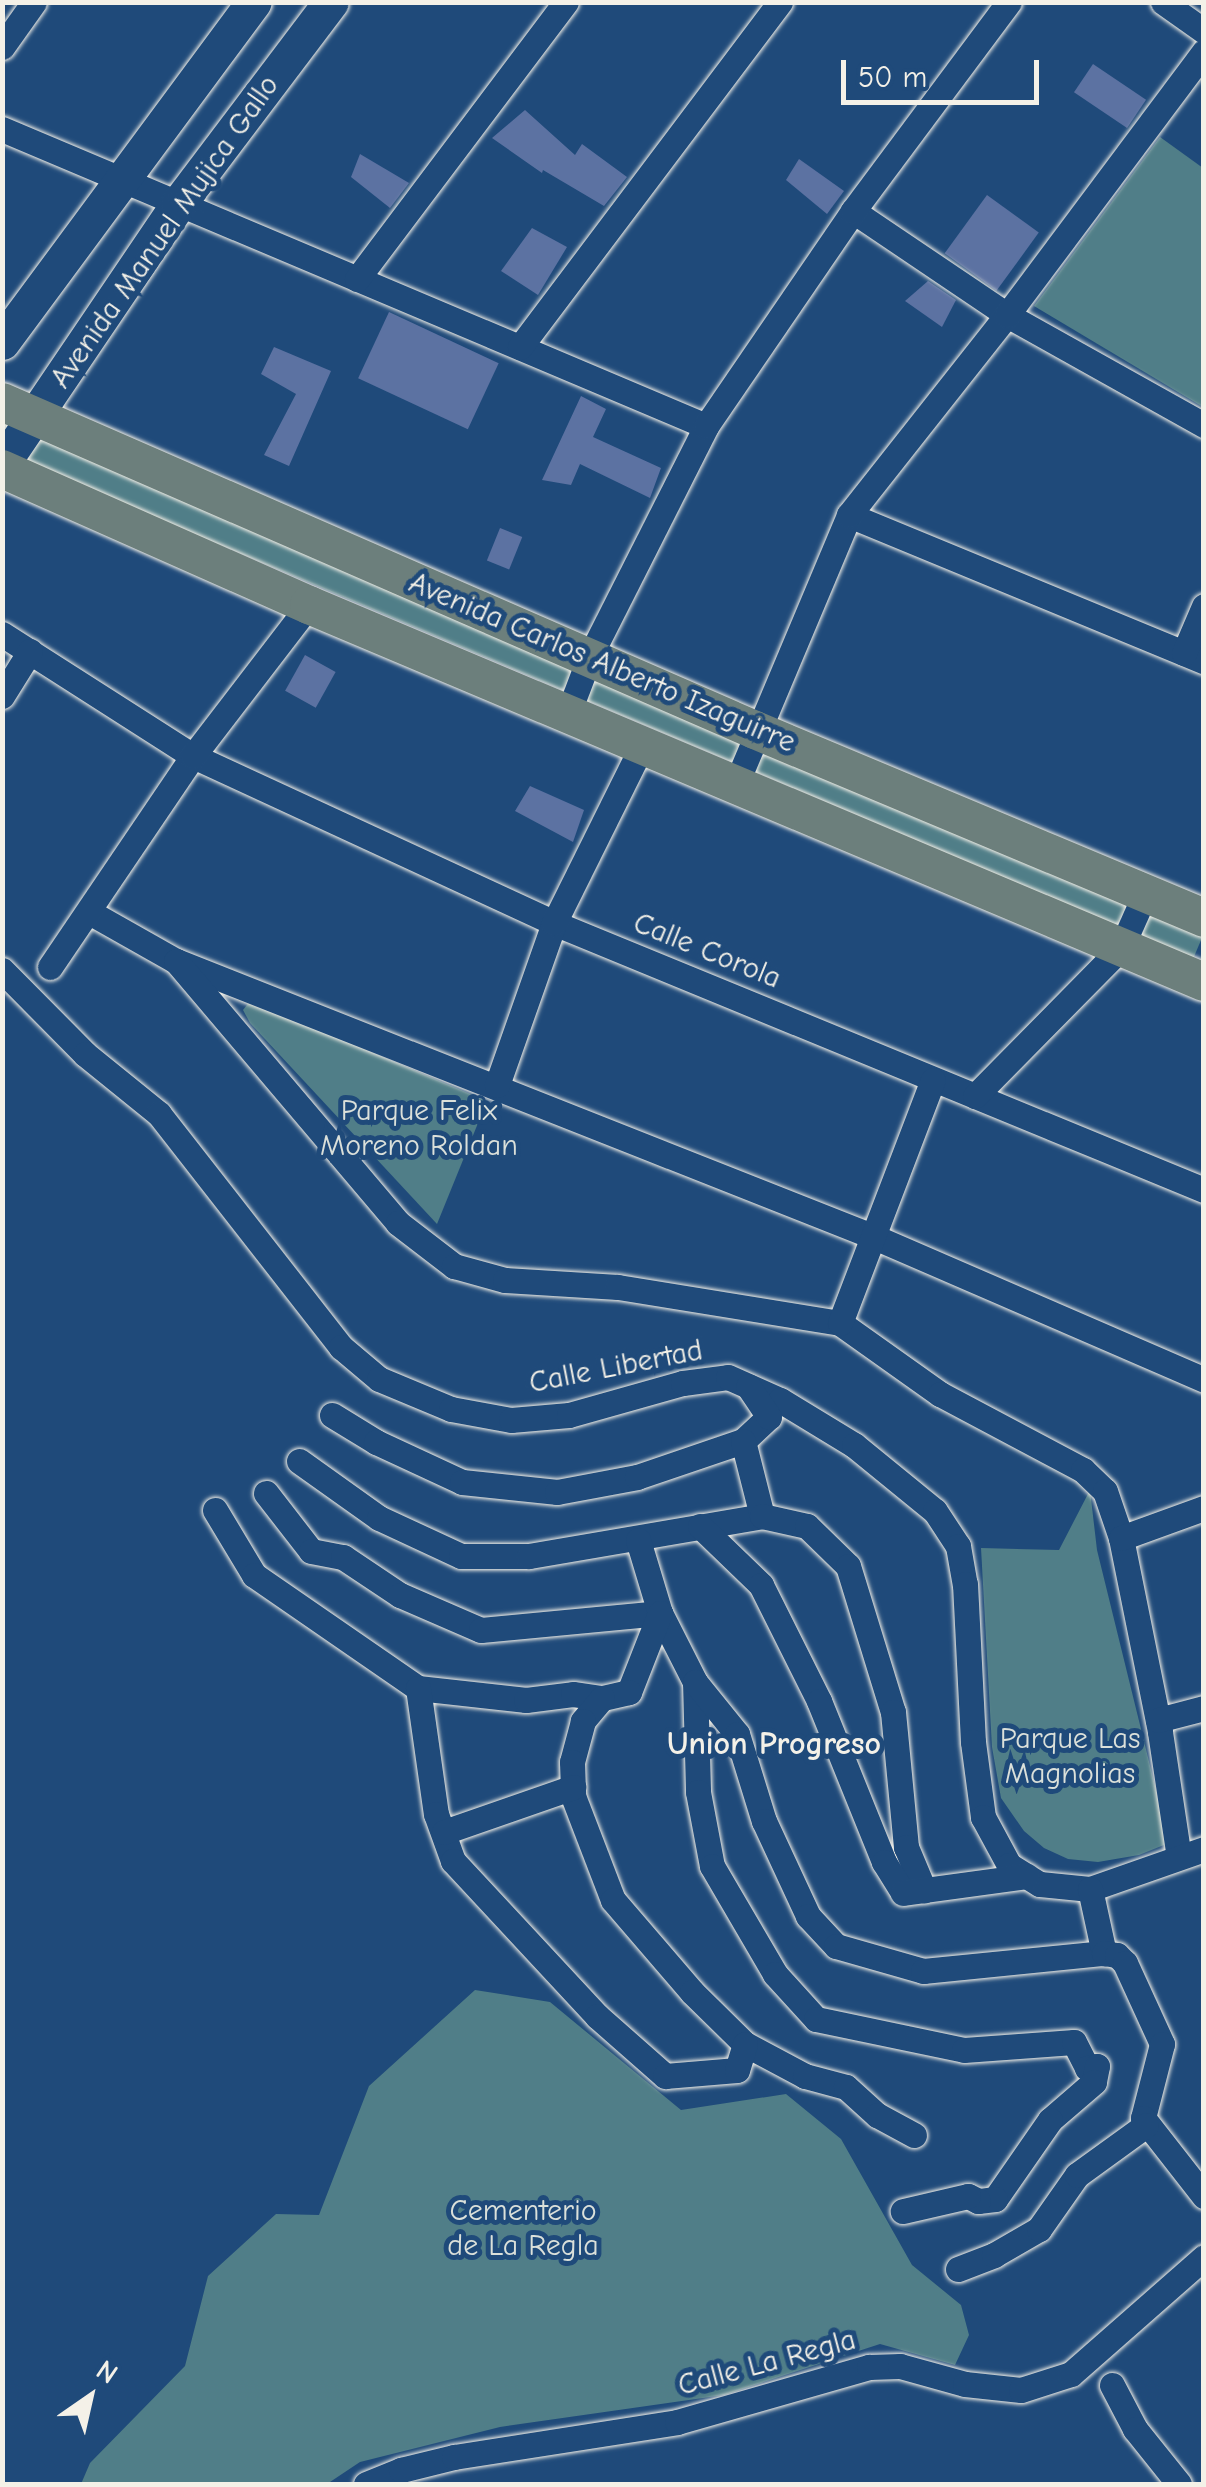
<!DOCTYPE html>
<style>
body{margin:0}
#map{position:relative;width:1206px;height:2487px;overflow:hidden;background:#1f4a7a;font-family:"Comic Neue",sans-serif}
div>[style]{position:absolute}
.green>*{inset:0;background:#507e88;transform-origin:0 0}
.building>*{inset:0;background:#5c72a2;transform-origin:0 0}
.roads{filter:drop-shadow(0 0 2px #f4f1e8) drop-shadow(0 0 2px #f4f1e8)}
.street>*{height:25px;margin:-12.5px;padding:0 12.5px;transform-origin:12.5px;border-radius:12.5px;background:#1f4a7a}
.secondary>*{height:35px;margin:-17.5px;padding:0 17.5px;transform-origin:17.5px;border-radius:17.5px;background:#1f4a7a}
.primary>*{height:38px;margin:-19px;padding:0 19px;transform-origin:19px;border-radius:19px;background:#6c7f7c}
span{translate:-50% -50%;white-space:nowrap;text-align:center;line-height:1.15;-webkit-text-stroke:10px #1f4a7a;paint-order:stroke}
.street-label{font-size:30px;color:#f4f1e8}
.park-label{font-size:30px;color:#dbe0da}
.neighbourhood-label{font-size:32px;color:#f4f1e8;font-weight:700}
.frame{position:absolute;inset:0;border:5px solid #f4f1e8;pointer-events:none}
.north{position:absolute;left:40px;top:2347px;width:100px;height:100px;-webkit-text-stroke:8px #1f4a7a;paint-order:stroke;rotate:34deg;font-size:28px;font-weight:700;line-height:40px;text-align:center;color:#f4f1e8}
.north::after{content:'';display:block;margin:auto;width:35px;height:45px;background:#f4f1e8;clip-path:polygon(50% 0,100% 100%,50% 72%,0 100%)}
.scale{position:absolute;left:841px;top:60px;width:198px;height:45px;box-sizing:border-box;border:5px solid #f4f1e8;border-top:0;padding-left:12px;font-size:30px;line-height:35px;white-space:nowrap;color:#f4f1e8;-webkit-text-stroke:8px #1f4a7a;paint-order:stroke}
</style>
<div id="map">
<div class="green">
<i style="clip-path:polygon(1160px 137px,1203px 168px,1203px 407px,1034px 306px)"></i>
<i style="left:3px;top:420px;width:1306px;height:30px;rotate:23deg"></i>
<i style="clip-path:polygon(250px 1001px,487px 1101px,437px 1224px,250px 1023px,243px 1010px)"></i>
<i style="clip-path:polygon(1090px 1490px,1097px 1550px,1169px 1843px,1139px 1855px,1098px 1862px,1068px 1859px,1044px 1848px,1024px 1831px,1001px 1798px,992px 1747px,981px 1548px,1059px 1550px)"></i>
<i style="clip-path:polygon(475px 1990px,550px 2002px,681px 2110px,786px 2094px,841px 2139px,912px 2265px,961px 2305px,969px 2335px,955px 2365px,880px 2344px,724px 2395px,500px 2427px,360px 2462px,327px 2484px,81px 2484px,90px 2463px,185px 2366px,208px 2276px,276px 2214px,319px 2215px,369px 2086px)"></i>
</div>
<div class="building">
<i style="left:1093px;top:64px;width:64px;height:34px;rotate:34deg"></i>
<i style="clip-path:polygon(525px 110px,575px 155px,582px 144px,627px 177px,604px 206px,543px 170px,542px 173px,492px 138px)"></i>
<i style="clip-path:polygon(360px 154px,409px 183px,390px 208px,351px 177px)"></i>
<i style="clip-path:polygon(799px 159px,844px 191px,827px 214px,786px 180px)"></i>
<i style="left:987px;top:195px;width:64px;height:72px;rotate:36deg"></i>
<i style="clip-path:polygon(532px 228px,567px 247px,538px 295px,501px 271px)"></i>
<i style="clip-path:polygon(928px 281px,956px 300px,942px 327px,905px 301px)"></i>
<i style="left:389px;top:312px;width:121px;height:73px;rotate:25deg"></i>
<i style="clip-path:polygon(274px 347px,331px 371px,289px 466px,264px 455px,296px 394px,261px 374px)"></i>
<i style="clip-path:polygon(581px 396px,606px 409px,593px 437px,661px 468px,650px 498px,580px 464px,571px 485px,542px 480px)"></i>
<i style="left:500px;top:528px;width:24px;height:35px;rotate:22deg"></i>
<i style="left:305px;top:655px;width:35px;height:41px;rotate:29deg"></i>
<i style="clip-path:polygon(530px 786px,584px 810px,573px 842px,515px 811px)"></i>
</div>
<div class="roads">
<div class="street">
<i style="left:1163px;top:2px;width:50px;rotate:35.3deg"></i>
<i style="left:2px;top:47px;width:55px;rotate:-54.6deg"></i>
<i style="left:2px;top:129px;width:764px;rotate:22.87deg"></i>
<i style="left:853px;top:211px;width:186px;rotate:34deg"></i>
<i style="left:1007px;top:315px;width:226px;rotate:29.2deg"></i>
<i style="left:357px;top:279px;width:347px;rotate:-53deg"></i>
<i style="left:520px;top:347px;width:432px;rotate:-53deg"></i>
<i style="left:849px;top:515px;width:384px;rotate:22.4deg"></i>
<i style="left:2px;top:634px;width:227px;rotate:32.6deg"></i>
<i style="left:193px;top:756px;width:398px;rotate:24.8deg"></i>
<i style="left:554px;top:923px;width:703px;rotate:22.33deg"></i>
<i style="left:1184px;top:653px;width:51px;rotate:-66.9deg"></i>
<i style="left:2px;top:696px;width:53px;rotate:-58.1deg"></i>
<i style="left:568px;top:714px;width:60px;rotate:-69.4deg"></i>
<i style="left:589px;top:658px;width:260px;rotate:-63.2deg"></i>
<i style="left:706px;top:426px;width:260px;rotate:-55.6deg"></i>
<i style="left:853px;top:211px;width:261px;rotate:-53.3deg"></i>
<i style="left:736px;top:784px;width:292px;rotate:-67.2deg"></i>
<i style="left:849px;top:515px;width:255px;rotate:-51.7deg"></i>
<i style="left:1007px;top:315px;width:329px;rotate:-53.2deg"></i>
<i style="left:91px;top:913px;width:98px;rotate:29.5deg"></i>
<i style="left:176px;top:961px;width:748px;rotate:21.56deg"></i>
<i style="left:872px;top:1236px;width:362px;rotate:23.4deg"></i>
<i style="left:176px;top:961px;width:343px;rotate:49.7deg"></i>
<i style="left:398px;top:1223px;width:71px;rotate:37.5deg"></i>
<i style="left:454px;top:1266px;width:53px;rotate:15.4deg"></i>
<i style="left:505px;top:1280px;width:113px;rotate:3.5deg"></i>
<i style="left:618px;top:1287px;width:225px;rotate:9.2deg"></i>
<i style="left:840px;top:1323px;width:123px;rotate:35.4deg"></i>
<i style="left:940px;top:1394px;width:162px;rotate:28deg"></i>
<i style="left:1083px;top:1470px;width:30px;rotate:44deg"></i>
<i style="left:1105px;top:1491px;width:50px;rotate:71.2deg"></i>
<i style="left:1121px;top:1538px;width:198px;rotate:78.6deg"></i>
<i style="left:1160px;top:1732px;width:126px;rotate:81.4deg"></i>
<i style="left:50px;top:967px;width:255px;rotate:-55.9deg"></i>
<i style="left:193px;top:756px;width:190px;rotate:-52.5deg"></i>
<i style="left:2px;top:970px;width:118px;rotate:45.3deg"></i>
<i style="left:85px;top:1054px;width:95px;rotate:39deg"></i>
<i style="left:159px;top:1114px;width:296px;rotate:52deg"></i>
<i style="left:341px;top:1347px;width:50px;rotate:40.1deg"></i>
<i style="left:379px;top:1379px;width:78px;rotate:22.6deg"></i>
<i style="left:451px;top:1409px;width:61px;rotate:10.4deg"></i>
<i style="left:511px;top:1420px;width:58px;rotate:-4.9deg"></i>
<i style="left:569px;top:1415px;width:118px;rotate:-15.7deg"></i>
<i style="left:683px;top:1383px;width:45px;rotate:-7.6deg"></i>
<i style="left:728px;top:1377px;width:57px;rotate:23.9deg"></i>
<i style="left:780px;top:1400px;width:87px;rotate:31.3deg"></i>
<i style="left:854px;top:1445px;width:104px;rotate:39.2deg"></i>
<i style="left:935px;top:1511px;width:42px;rotate:56.7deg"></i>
<i style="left:958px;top:1546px;width:39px;rotate:80deg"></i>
<i style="left:965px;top:1584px;width:158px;rotate:87.1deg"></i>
<i style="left:973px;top:1742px;width:76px;rotate:82.4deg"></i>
<i style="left:983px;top:1817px;width:55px;rotate:61.6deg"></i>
<i style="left:1009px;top:1865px;width:36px;rotate:32deg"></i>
<i style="left:1040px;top:1884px;width:50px;rotate:5.7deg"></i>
<i style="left:1090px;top:1889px;width:121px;rotate:-19.3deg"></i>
<i style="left:497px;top:1085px;width:172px;rotate:-70.6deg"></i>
<i style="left:554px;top:923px;width:198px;rotate:-63.6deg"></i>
<i style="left:975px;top:1096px;width:208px;rotate:-45.4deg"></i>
<i style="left:1121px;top:948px;width:59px;rotate:-66deg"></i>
<i style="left:840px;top:1323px;width:260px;rotate:-69.1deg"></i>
<i style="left:332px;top:1415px;width:52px;rotate:31.5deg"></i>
<i style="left:376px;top:1442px;width:95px;rotate:24.9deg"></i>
<i style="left:462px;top:1482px;width:96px;rotate:6deg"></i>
<i style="left:557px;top:1492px;width:81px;rotate:-10.6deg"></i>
<i style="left:637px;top:1477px;width:112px;rotate:-18.8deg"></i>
<i style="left:743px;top:1441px;width:35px;rotate:-43deg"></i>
<i style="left:769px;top:1417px;width:37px;rotate:-124deg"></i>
<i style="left:299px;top:1461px;width:98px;rotate:35.5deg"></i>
<i style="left:379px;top:1518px;width:90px;rotate:24.9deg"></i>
<i style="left:461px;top:1556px;width:68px"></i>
<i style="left:529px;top:1556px;width:236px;rotate:-9.7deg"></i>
<i style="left:762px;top:1516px;width:77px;rotate:-104.2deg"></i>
<i style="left:266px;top:1493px;width:73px;rotate:52.2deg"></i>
<i style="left:311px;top:1551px;width:33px;rotate:11deg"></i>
<i style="left:343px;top:1557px;width:69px;rotate:33.7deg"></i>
<i style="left:400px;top:1595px;width:88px;rotate:23.4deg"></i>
<i style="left:481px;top:1630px;width:180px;rotate:-5.4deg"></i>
<i style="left:660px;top:1613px;width:77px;rotate:63.1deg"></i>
<i style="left:695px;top:1682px;width:110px;rotate:88.4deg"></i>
<i style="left:698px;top:1792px;width:75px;rotate:79.3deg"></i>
<i style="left:712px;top:1866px;width:125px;rotate:59.7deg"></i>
<i style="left:775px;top:1974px;width:61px;rotate:47.7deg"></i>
<i style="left:816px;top:2019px;width:151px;rotate:11.8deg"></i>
<i style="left:964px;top:2050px;width:110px;rotate:-4.2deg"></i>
<i style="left:1074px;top:2042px;width:29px;rotate:63deg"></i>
<i style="left:1087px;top:2068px;width:10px;rotate:-11deg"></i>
<i style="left:1097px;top:2066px;width:16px;rotate:101deg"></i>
<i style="left:1094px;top:2082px;width:58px;rotate:139.2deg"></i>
<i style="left:1050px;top:2120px;width:96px;rotate:124.8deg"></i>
<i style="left:995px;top:2199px;width:17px;rotate:173deg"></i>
<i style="left:978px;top:2201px;width:11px;rotate:-153deg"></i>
<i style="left:968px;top:2196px;width:67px;rotate:167deg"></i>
<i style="left:215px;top:1510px;width:76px;rotate:59deg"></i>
<i style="left:254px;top:1575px;width:199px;rotate:34.6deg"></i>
<i style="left:418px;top:1688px;width:109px;rotate:6.3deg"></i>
<i style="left:526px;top:1700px;width:47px;rotate:-7.3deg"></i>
<i style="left:573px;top:1694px;width:29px;rotate:8deg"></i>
<i style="left:762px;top:1516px;width:46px;rotate:12.5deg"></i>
<i style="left:807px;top:1526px;width:57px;rotate:44.3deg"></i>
<i style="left:848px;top:1566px;width:153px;rotate:72.9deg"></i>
<i style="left:893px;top:1712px;width:136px;rotate:84.5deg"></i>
<i style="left:906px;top:1847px;width:47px;rotate:67.3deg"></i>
<i style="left:700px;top:1526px;width:85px;rotate:44deg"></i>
<i style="left:761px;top:1585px;width:130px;rotate:63.4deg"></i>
<i style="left:819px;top:1701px;width:174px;rotate:68deg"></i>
<i style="left:884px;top:1862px;width:36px;rotate:58deg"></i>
<i style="left:903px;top:1893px;width:125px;rotate:-7.8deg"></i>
<i style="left:1121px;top:1538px;width:88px;rotate:-19.9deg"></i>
<i style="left:638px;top:1540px;width:76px;rotate:73.2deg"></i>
<i style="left:660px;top:1613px;width:85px;rotate:111.4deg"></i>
<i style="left:629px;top:1692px;width:28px;rotate:167deg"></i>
<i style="left:602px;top:1698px;width:30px;rotate:130deg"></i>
<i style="left:583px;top:1721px;width:42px;rotate:105deg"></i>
<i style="left:572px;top:1762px;width:34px;rotate:88deg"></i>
<i style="left:573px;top:1796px;width:111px;rotate:69deg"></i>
<i style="left:613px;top:1900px;width:121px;rotate:49.3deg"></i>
<i style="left:692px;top:1992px;width:74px;rotate:44.5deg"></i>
<i style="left:745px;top:2044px;width:68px;rotate:28.1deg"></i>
<i style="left:805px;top:2076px;width:42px;rotate:15deg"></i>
<i style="left:846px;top:2087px;width:42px;rotate:42.1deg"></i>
<i style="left:877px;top:2115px;width:42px;rotate:28.4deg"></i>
<i style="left:695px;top:1682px;width:67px;rotate:51.1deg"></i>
<i style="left:737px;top:1734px;width:91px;rotate:72.8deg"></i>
<i style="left:764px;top:1821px;width:105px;rotate:65.1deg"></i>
<i style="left:808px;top:1916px;width:41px;rotate:47deg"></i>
<i style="left:836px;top:1946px;width:91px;rotate:16deg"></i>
<i style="left:923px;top:1971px;width:182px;rotate:-5.7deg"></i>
<i style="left:418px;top:1688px;width:127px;rotate:81.9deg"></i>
<i style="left:436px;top:1814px;width:50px;rotate:70.1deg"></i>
<i style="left:453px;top:1861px;width:212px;rotate:47.1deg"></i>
<i style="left:597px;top:2016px;width:91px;rotate:41.4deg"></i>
<i style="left:665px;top:2076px;width:72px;rotate:-4.8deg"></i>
<i style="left:737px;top:2070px;width:27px;rotate:-73deg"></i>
<i style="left:1158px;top:1720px;width:48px;rotate:-14.6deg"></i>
<i style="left:444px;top:1832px;width:137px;rotate:-19.2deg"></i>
<i style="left:1090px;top:1889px;width:66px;rotate:77.7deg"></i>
<i style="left:1104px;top:1953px;width:13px;rotate:9deg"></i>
<i style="left:1117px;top:1955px;width:11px;rotate:45deg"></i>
<i style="left:1125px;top:1963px;width:89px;rotate:65.4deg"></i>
<i style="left:1162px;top:2044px;width:76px;rotate:104.4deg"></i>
<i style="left:1143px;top:2118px;width:99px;rotate:52deg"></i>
<i style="left:958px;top:2269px;width:39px;rotate:-21deg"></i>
<i style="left:994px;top:2255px;width:52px;rotate:-30deg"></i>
<i style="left:1039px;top:2229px;width:66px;rotate:-54.9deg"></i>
<i style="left:1077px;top:2175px;width:85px;rotate:-35.9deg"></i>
<i style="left:1112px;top:2385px;width:50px;rotate:62.4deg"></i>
<i style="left:1135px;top:2429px;width:70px;rotate:51.3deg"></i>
<i style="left:366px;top:2484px;width:38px;rotate:-22deg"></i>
<i style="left:401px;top:2470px;width:55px;rotate:-13.8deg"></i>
<i style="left:454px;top:2457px;width:226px;rotate:-8.9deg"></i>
<i style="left:677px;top:2422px;width:200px;rotate:-16deg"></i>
<i style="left:869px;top:2367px;width:31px;rotate:-2deg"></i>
<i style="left:900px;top:2366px;width:67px;rotate:15.5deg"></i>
<i style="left:965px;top:2384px;width:56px;rotate:6.1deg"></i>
<i style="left:1021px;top:2390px;width:52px;rotate:-17.7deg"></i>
<i style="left:1071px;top:2374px;width:177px;rotate:-41.3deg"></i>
</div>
<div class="secondary">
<i style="left:2px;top:342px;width:423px;rotate:-53.5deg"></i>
<i style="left:2px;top:464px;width:314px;rotate:-55.9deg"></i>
<i style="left:178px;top:204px;width:253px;rotate:-52.9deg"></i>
</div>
<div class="primary">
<i style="left:2px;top:402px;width:821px;rotate:23.54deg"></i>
<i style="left:755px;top:730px;width:487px;rotate:22.7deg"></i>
<i style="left:2px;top:469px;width:336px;rotate:23.9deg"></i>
<i style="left:309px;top:605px;width:971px;rotate:22.84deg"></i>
</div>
</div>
<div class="street-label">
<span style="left:165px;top:232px;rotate:-55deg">Avenida Manuel Mujica Gallo</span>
<span style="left:602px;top:663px;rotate:23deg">Avenida Carlos Alberto Izaguirre</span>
<span style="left:707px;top:951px;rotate:22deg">Calle Corola</span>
<span style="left:616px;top:1367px;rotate:-11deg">Calle Libertad</span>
<span style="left:767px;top:2363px;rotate:-15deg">Calle La Regla</span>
</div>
<div class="park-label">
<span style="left:419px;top:1128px">Parque Felix<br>Moreno Roldan</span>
<span style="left:1070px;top:1756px">Parque Las<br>Magnolias</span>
<span style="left:523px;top:2228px">Cementerio<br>de La Regla</span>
</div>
<div class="neighbourhood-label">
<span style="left:774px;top:1744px">Union Progreso</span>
</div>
<div class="frame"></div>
<div class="north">N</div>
<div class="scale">50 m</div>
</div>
